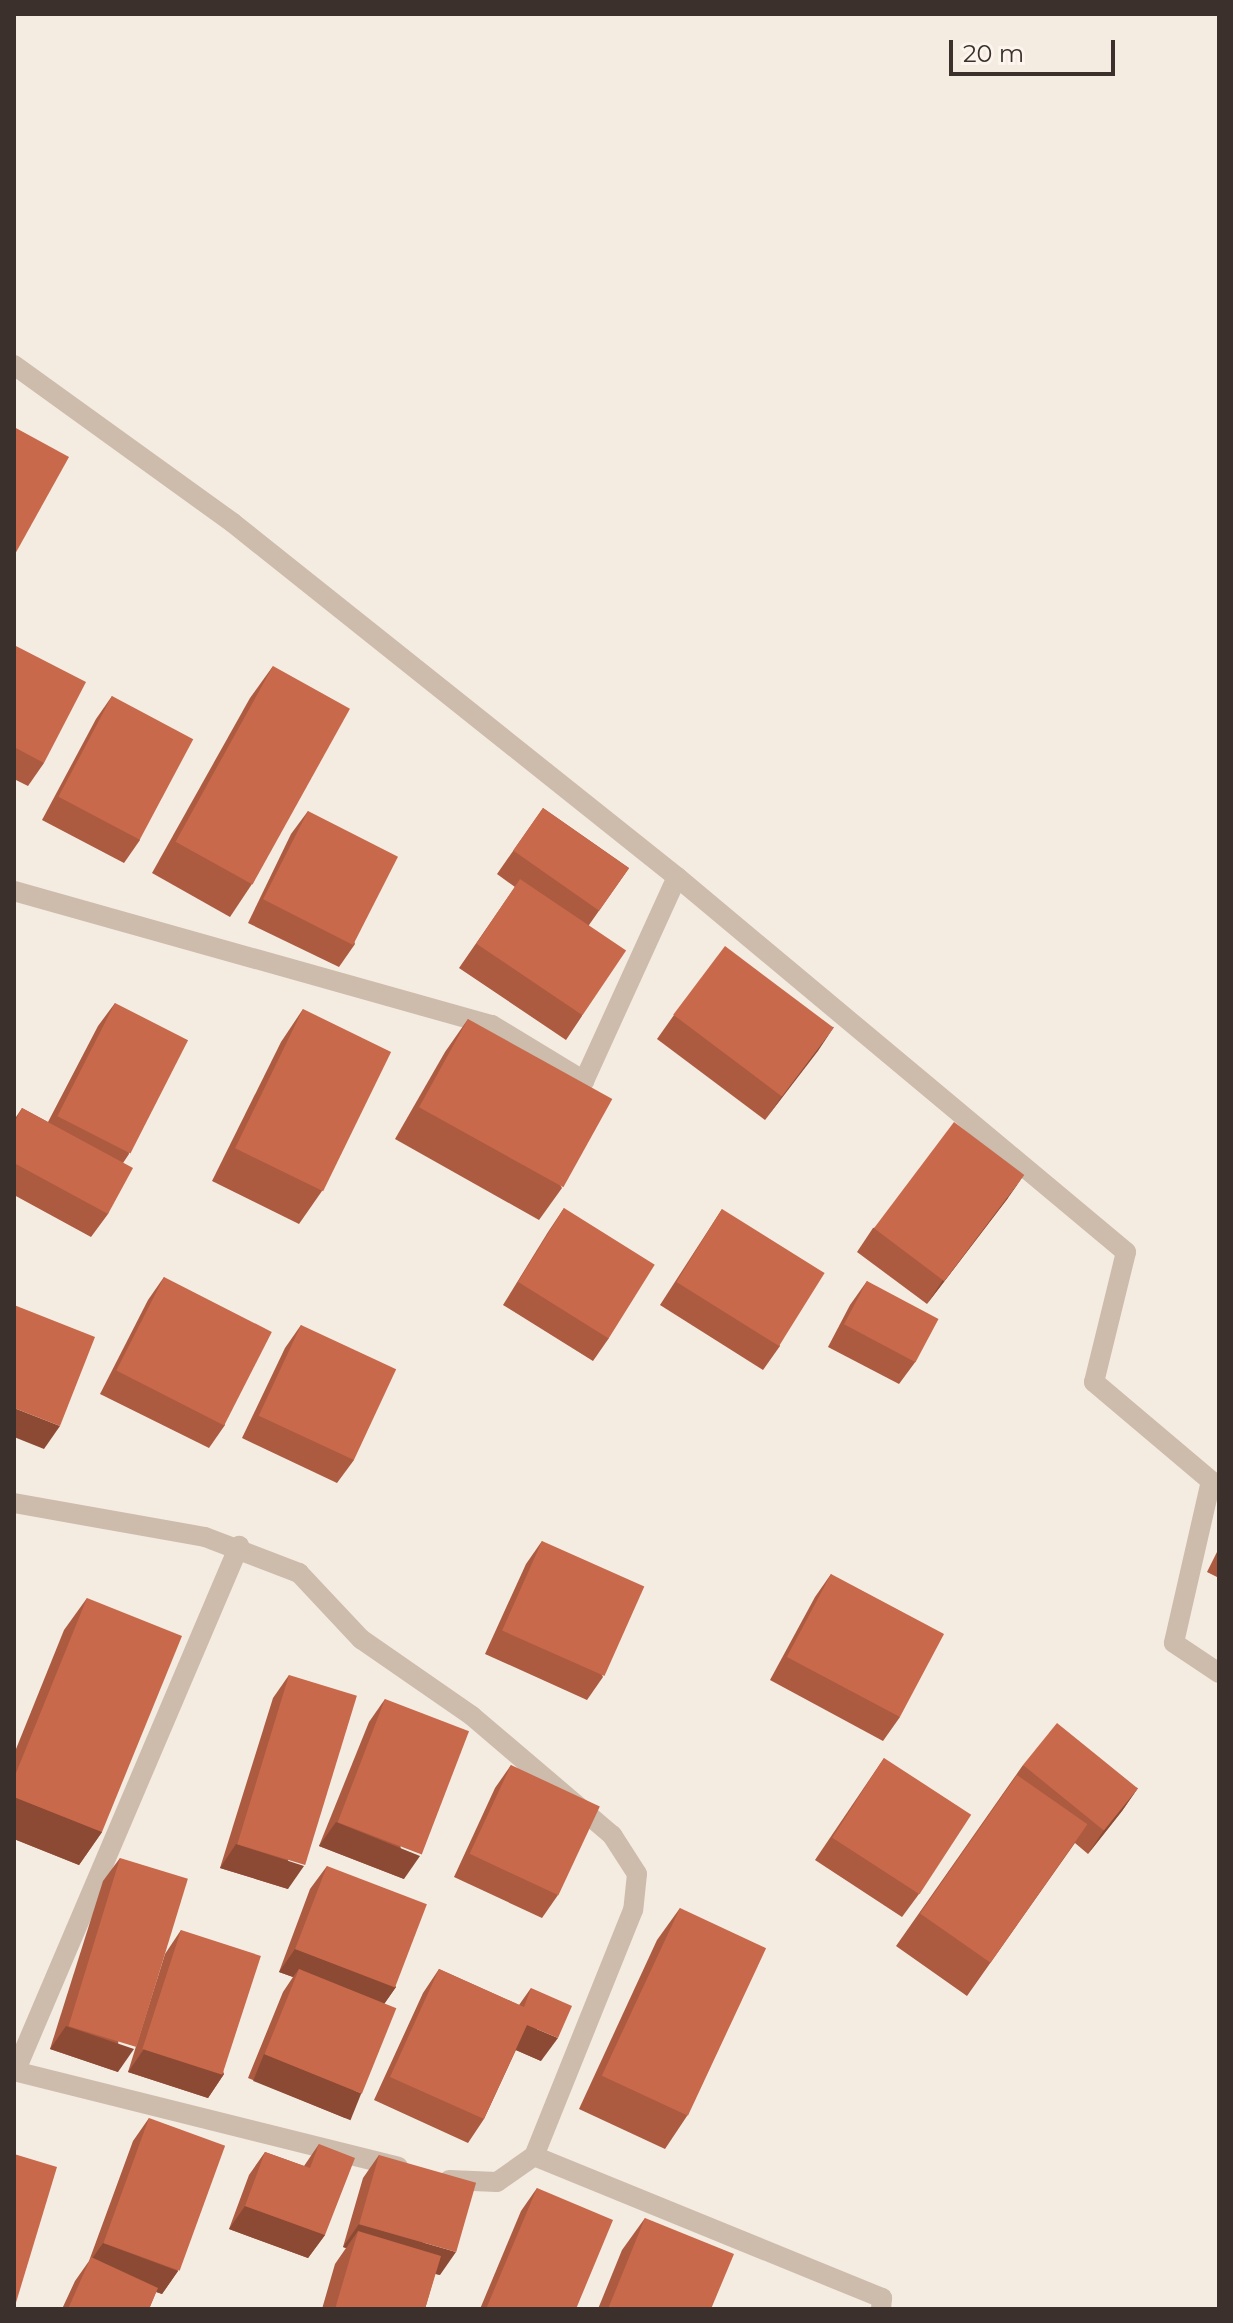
<!DOCTYPE html>
<style>
body{margin:0}
#map{position:relative;width:1233px;height:2323px;overflow:hidden;background:#f4ebe1;font-family:Montserrat,sans-serif}
div>[style]{position:absolute}
.minor>*{height:20px;margin:-10px;padding:0 10px;transform-origin:10px;border-radius:10px;background:#cdbbac}
.wall>*{inset:0;background:#ac5a40}
.shaded-wall>*{inset:0;background:#8c4a34;transform-origin:0 0}
.building>*{inset:0;background:#c8694b;transform-origin:0 0}
span{translate:-50% -50%;white-space:nowrap;text-align:center;line-height:1.15;-webkit-text-stroke:6px #fbf5ee;paint-order:stroke}
.frame{position:absolute;inset:0;border:16px solid #3b302b;pointer-events:none}
.scale{position:absolute;left:949px;top:40px;width:166px;height:36px;box-sizing:border-box;border:4px solid #3b302b;border-top:0;padding-left:10px;font-size:24px;line-height:28px;white-space:nowrap;color:#3b302b;-webkit-text-stroke:6px #fbf5ee;paint-order:stroke}
</style>
<div id="map">
<div class="minor">
<i style="left:14px;top:365px;width:270px;rotate:35.8deg"></i>
<i style="left:233px;top:523px;width:568px;rotate:38.57deg"></i>
<i style="left:677px;top:877px;width:585px;rotate:39.87deg"></i>
<i style="left:1126px;top:1252px;width:134px;rotate:103.8deg"></i>
<i style="left:1094px;top:1382px;width:153px;rotate:40.2deg"></i>
<i style="left:1211px;top:1481px;width:166px;rotate:102.9deg"></i>
<i style="left:1174px;top:1643px;width:54px;rotate:33.7deg"></i>
<i style="left:14px;top:891px;width:496px;rotate:15.7deg"></i>
<i style="left:492px;top:1025px;width:108px;rotate:31.3deg"></i>
<i style="left:584px;top:1081px;width:224px;rotate:-65.5deg"></i>
<i style="left:14px;top:1503px;width:194px;rotate:10.1deg"></i>
<i style="left:205px;top:1537px;width:101px;rotate:21deg"></i>
<i style="left:299px;top:1573px;width:91px;rotate:46.8deg"></i>
<i style="left:361px;top:1639px;width:135px;rotate:34.7deg"></i>
<i style="left:472px;top:1716px;width:184px;rotate:40.4deg"></i>
<i style="left:612px;top:1835px;width:46px;rotate:57.3deg"></i>
<i style="left:637px;top:1874px;width:36px;rotate:96deg"></i>
<i style="left:633px;top:1910px;width:265px;rotate:111.9deg"></i>
<i style="left:534px;top:2156px;width:45px;rotate:144.9deg"></i>
<i style="left:497px;top:2182px;width:48px;rotate:-177.6deg"></i>
<i style="left:14px;top:2071px;width:396px;rotate:14deg"></i>
<i style="left:15px;top:2072px;width:572px;rotate:-66.93deg"></i>
<i style="left:534px;top:2156px;width:376px;rotate:22.2deg"></i>
<i style="left:882px;top:2298px;width:11px;rotate:95deg"></i>
</div>
<div class="wall">
<i style="clip-path:polygon(14px 645px,44px 763px,28px 786px,14px 779px)"></i>
<i style="clip-path:polygon(273px 666px,252px 884px,230px 917px,152px 873px,250px 698px)"></i>
<i style="clip-path:polygon(112px 696px,140px 840px,124px 863px,42px 820px,96px 719px)"></i>
<i style="clip-path:polygon(543px 808px,629px 868px,589px 925px,582px 1016px,566px 1040px,459px 968px,515px 887px,497px 874px)"></i>
<i style="clip-path:polygon(308px 811px,355px 944px,339px 967px,248px 923px,291px 834px)"></i>
<i style="clip-path:polygon(115px 1003px,129px 1154px,123px 1163px,108px 1214px,91px 1237px,14px 1195px,14px 1120px,22px 1108px,48px 1122px,98px 1026px)"></i>
<i style="clip-path:polygon(303px 1009px,322px 1191px,299px 1224px,212px 1181px,281px 1042px)"></i>
<i style="clip-path:polygon(674px 1015px,834px 1027px,765px 1120px,657px 1039px)"></i>
<i style="clip-path:polygon(468px 1019px,562px 1188px,539px 1220px,395px 1139px,445px 1052px)"></i>
<i style="clip-path:polygon(1008px 1198px,927px 1304px,857px 1252px,873px 1228px)"></i>
<i style="clip-path:polygon(564px 1208px,609px 1338px,593px 1361px,503px 1305px,548px 1232px)"></i>
<i style="clip-path:polygon(722px 1209px,780px 1346px,763px 1370px,660px 1305px)"></i>
<i style="clip-path:polygon(164px 1277px,225px 1425px,209px 1448px,100px 1394px,148px 1300px)"></i>
<i style="clip-path:polygon(867px 1281px,916px 1361px,899px 1384px,828px 1347px,850px 1305px)"></i>
<i style="clip-path:polygon(301px 1325px,354px 1460px,337px 1483px,242px 1438px,285px 1348px)"></i>
<i style="clip-path:polygon(542px 1541px,603px 1677px,587px 1700px,485px 1654px,526px 1564px)"></i>
<i style="clip-path:polygon(1219px 1548px,1219px 1578px,1207px 1572px)"></i>
<i style="clip-path:polygon(831px 1574px,900px 1717px,883px 1741px,770px 1680px,815px 1597px)"></i>
<i style="clip-path:polygon(87px 1598px,102px 1832px,79px 1865px,14px 1839px,14px 1754px,64px 1630px)"></i>
<i style="clip-path:polygon(289px 1675px,288px 1889px,220px 1868px,273px 1698px)"></i>
<i style="clip-path:polygon(385px 1699px,404px 1879px,319px 1846px,369px 1722px)"></i>
<i style="clip-path:polygon(884px 1758px,919px 1894px,902px 1917px,815px 1860px)"></i>
<i style="clip-path:polygon(511px 1765px,558px 1895px,542px 1918px,454px 1877px,495px 1788px)"></i>
<i style="clip-path:polygon(1023px 1765px,1138px 1788px,1122px 1811px,1088px 1854px,1075px 1843px,967px 1996px,896px 1946px)"></i>
<i style="clip-path:polygon(120px 1858px,118px 2072px,50px 2049px,103px 1881px)"></i>
<i style="clip-path:polygon(327px 1866px,396px 1987px,384px 2004px,345px 2118px,248px 2078px,283px 1992px,293px 1977px,279px 1972px,310px 1889px)"></i>
<i style="clip-path:polygon(680px 1908px,687px 2116px,665px 2149px,579px 2109px,657px 1940px)"></i>
<i style="clip-path:polygon(181px 1930px,224px 2074px,208px 2098px,128px 2072px,165px 1954px)"></i>
<i style="clip-path:polygon(439px 1969px,519px 2005px,531px 1988px,541px 2061px,516px 2050px,484px 2119px,468px 2143px,374px 2100px,423px 1993px)"></i>
<i style="clip-path:polygon(149px 2118px,178px 2271px,162px 2294px,156px 2292px,149px 2309px,62px 2309px,75px 2281px,89px 2261px,133px 2141px)"></i>
<i style="clip-path:polygon(319px 2144px,325px 2235px,308px 2258px,229px 2229px,249px 2175px,265px 2152px,304px 2166px)"></i>
<i style="clip-path:polygon(379px 2155px,440px 2275px,435px 2274px,425px 2309px,322px 2309px,335px 2264px,346px 2248px,343px 2247px,363px 2178px)"></i>
<i style="clip-path:polygon(537px 2188px,576px 2309px,480px 2309px,521px 2211px)"></i>
<i style="clip-path:polygon(645px 2218px,711px 2309px,598px 2309px,622px 2250px)"></i>
</div>
<div class="shaded-wall">
<i style="clip-path:polygon(834px 1027px,818px 1051px,765px 1120px,782px 1096px)"></i>
<i style="clip-path:polygon(1024px 1175px,1008px 1198px,927px 1304px,943px 1280px)"></i>
<i style="clip-path:polygon(14px 1408px,60px 1426px,44px 1449px,14px 1437px)"></i>
<i style="clip-path:polygon(1138px 1788px,1122px 1811px,1088px 1854px,1104px 1830px)"></i>
<i style="clip-path:polygon(14px 1797px,102px 1832px,79px 1865px,14px 1839px)"></i>
<i style="clip-path:polygon(336px 1822px,420px 1856px,404px 1879px,319px 1846px)"></i>
<i style="clip-path:polygon(236px 1844px,304px 1866px,288px 1889px,220px 1868px)"></i>
<i style="clip-path:polygon(295px 1949px,396px 1987px,380px 2010px,299px 1969px,293px 1977px,279px 1972px)"></i>
<i style="clip-path:polygon(527px 2025px,558px 2038px,541px 2061px,511px 2048px)"></i>
<i style="clip-path:polygon(66px 2026px,134px 2049px,118px 2072px,50px 2049px)"></i>
<i style="clip-path:polygon(144px 2049px,224px 2074px,208px 2098px,128px 2072px)"></i>
<i style="left:264px;top:2054px;width:105px;height:29px;rotate:22deg"></i>
<i style="clip-path:polygon(245px 2206px,325px 2235px,308px 2258px,229px 2229px)"></i>
<i style="clip-path:polygon(359px 2224px,456px 2252px,440px 2275px,353px 2250px,358px 2231px,346px 2248px,343px 2247px)"></i>
<i style="clip-path:polygon(103px 2243px,178px 2271px,162px 2294px,87px 2266px)"></i>
</div>
<div class="building">
<i style="clip-path:polygon(14px 427px,69px 457px,14px 556px)"></i>
<i style="clip-path:polygon(14px 645px,86px 682px,44px 763px,14px 747px)"></i>
<i style="left:273px;top:666px;width:88px;height:201px;rotate:29deg"></i>
<i style="left:112px;top:696px;width:92px;height:114px;rotate:28deg"></i>
<i style="left:543px;top:808px;width:105px;height:52px;rotate:35deg"></i>
<i style="left:308px;top:811px;width:101px;height:99px;rotate:27deg"></i>
<i style="left:520px;top:879px;width:128px;height:78px;rotate:34deg"></i>
<i style="left:725px;top:946px;width:136px;height:86px;rotate:37deg"></i>
<i style="left:115px;top:1003px;width:82px;height:127px;rotate:27deg"></i>
<i style="left:303px;top:1009px;width:98px;height:155px;rotate:26deg"></i>
<i style="left:468px;top:1019px;width:165px;height:101px;rotate:29deg"></i>
<i style="clip-path:polygon(22px 1108px,133px 1168px,108px 1214px,14px 1163px,14px 1123px)"></i>
<i style="left:954px;top:1122px;width:88px;height:133px;rotate:37deg"></i>
<i style="left:564px;top:1208px;width:107px;height:87px;rotate:32deg"></i>
<i style="left:722px;top:1209px;width:121px;height:86px;rotate:32deg"></i>
<i style="left:164px;top:1277px;width:121px;height:105px;rotate:27deg"></i>
<i style="left:867px;top:1281px;width:81px;height:49px;rotate:28deg"></i>
<i style="clip-path:polygon(14px 1305px,95px 1337px,60px 1426px,14px 1408px)"></i>
<i style="left:301px;top:1325px;width:105px;height:100px;rotate:25deg"></i>
<i style="left:542px;top:1541px;width:112px;height:98px;rotate:24deg"></i>
<i style="left:831px;top:1574px;width:128px;height:94px;rotate:28deg"></i>
<i style="clip-path:polygon(87px 1598px,182px 1636px,102px 1832px,14px 1797px,14px 1778px)"></i>
<i style="left:289px;top:1675px;width:71px;height:177px;rotate:17deg"></i>
<i style="left:385px;top:1699px;width:90px;height:132px;rotate:21deg"></i>
<i style="left:1057px;top:1723px;width:104px;height:54px;rotate:39deg"></i>
<i style="left:884px;top:1758px;width:104px;height:95px;rotate:33deg"></i>
<i style="left:511px;top:1765px;width:98px;height:98px;rotate:25deg"></i>
<i style="left:1017px;top:1775px;width:86px;height:169px;rotate:35deg"></i>
<i style="left:120px;top:1858px;width:71px;height:176px;rotate:17deg"></i>
<i style="left:327px;top:1866px;width:107px;height:89px;rotate:21deg"></i>
<i style="left:680px;top:1908px;width:95px;height:185px;rotate:25deg"></i>
<i style="left:181px;top:1930px;width:84px;height:125px;rotate:18deg"></i>
<i style="left:299px;top:1969px;width:105px;height:92px;rotate:22deg"></i>
<i style="clip-path:polygon(439px 1969px,524px 2007px,531px 1988px,572px 2006px,558px 2038px,527px 2025px,484px 2119px,390px 2077px)"></i>
<i style="left:149px;top:2118px;width:81px;height:133px;rotate:20deg"></i>
<i style="clip-path:polygon(319px 2144px,355px 2158px,325px 2235px,245px 2206px,265px 2152px,310px 2168px)"></i>
<i style="clip-path:polygon(14px 2154px,57px 2167px,15px 2306px,14px 2306px)"></i>
<i style="left:379px;top:2155px;width:101px;height:72px;rotate:16deg"></i>
<i style="clip-path:polygon(537px 2188px,613px 2220px,576px 2309px,486px 2309px)"></i>
<i style="clip-path:polygon(645px 2218px,734px 2254px,711px 2309px,608px 2309px)"></i>
<i style="clip-path:polygon(358px 2231px,441px 2256px,425px 2309px,335px 2309px)"></i>
<i style="clip-path:polygon(91px 2257px,158px 2288px,149px 2309px,68px 2309px)"></i>
</div>
<div class="frame"></div>
<div class="scale">20 m</div>
</div>
